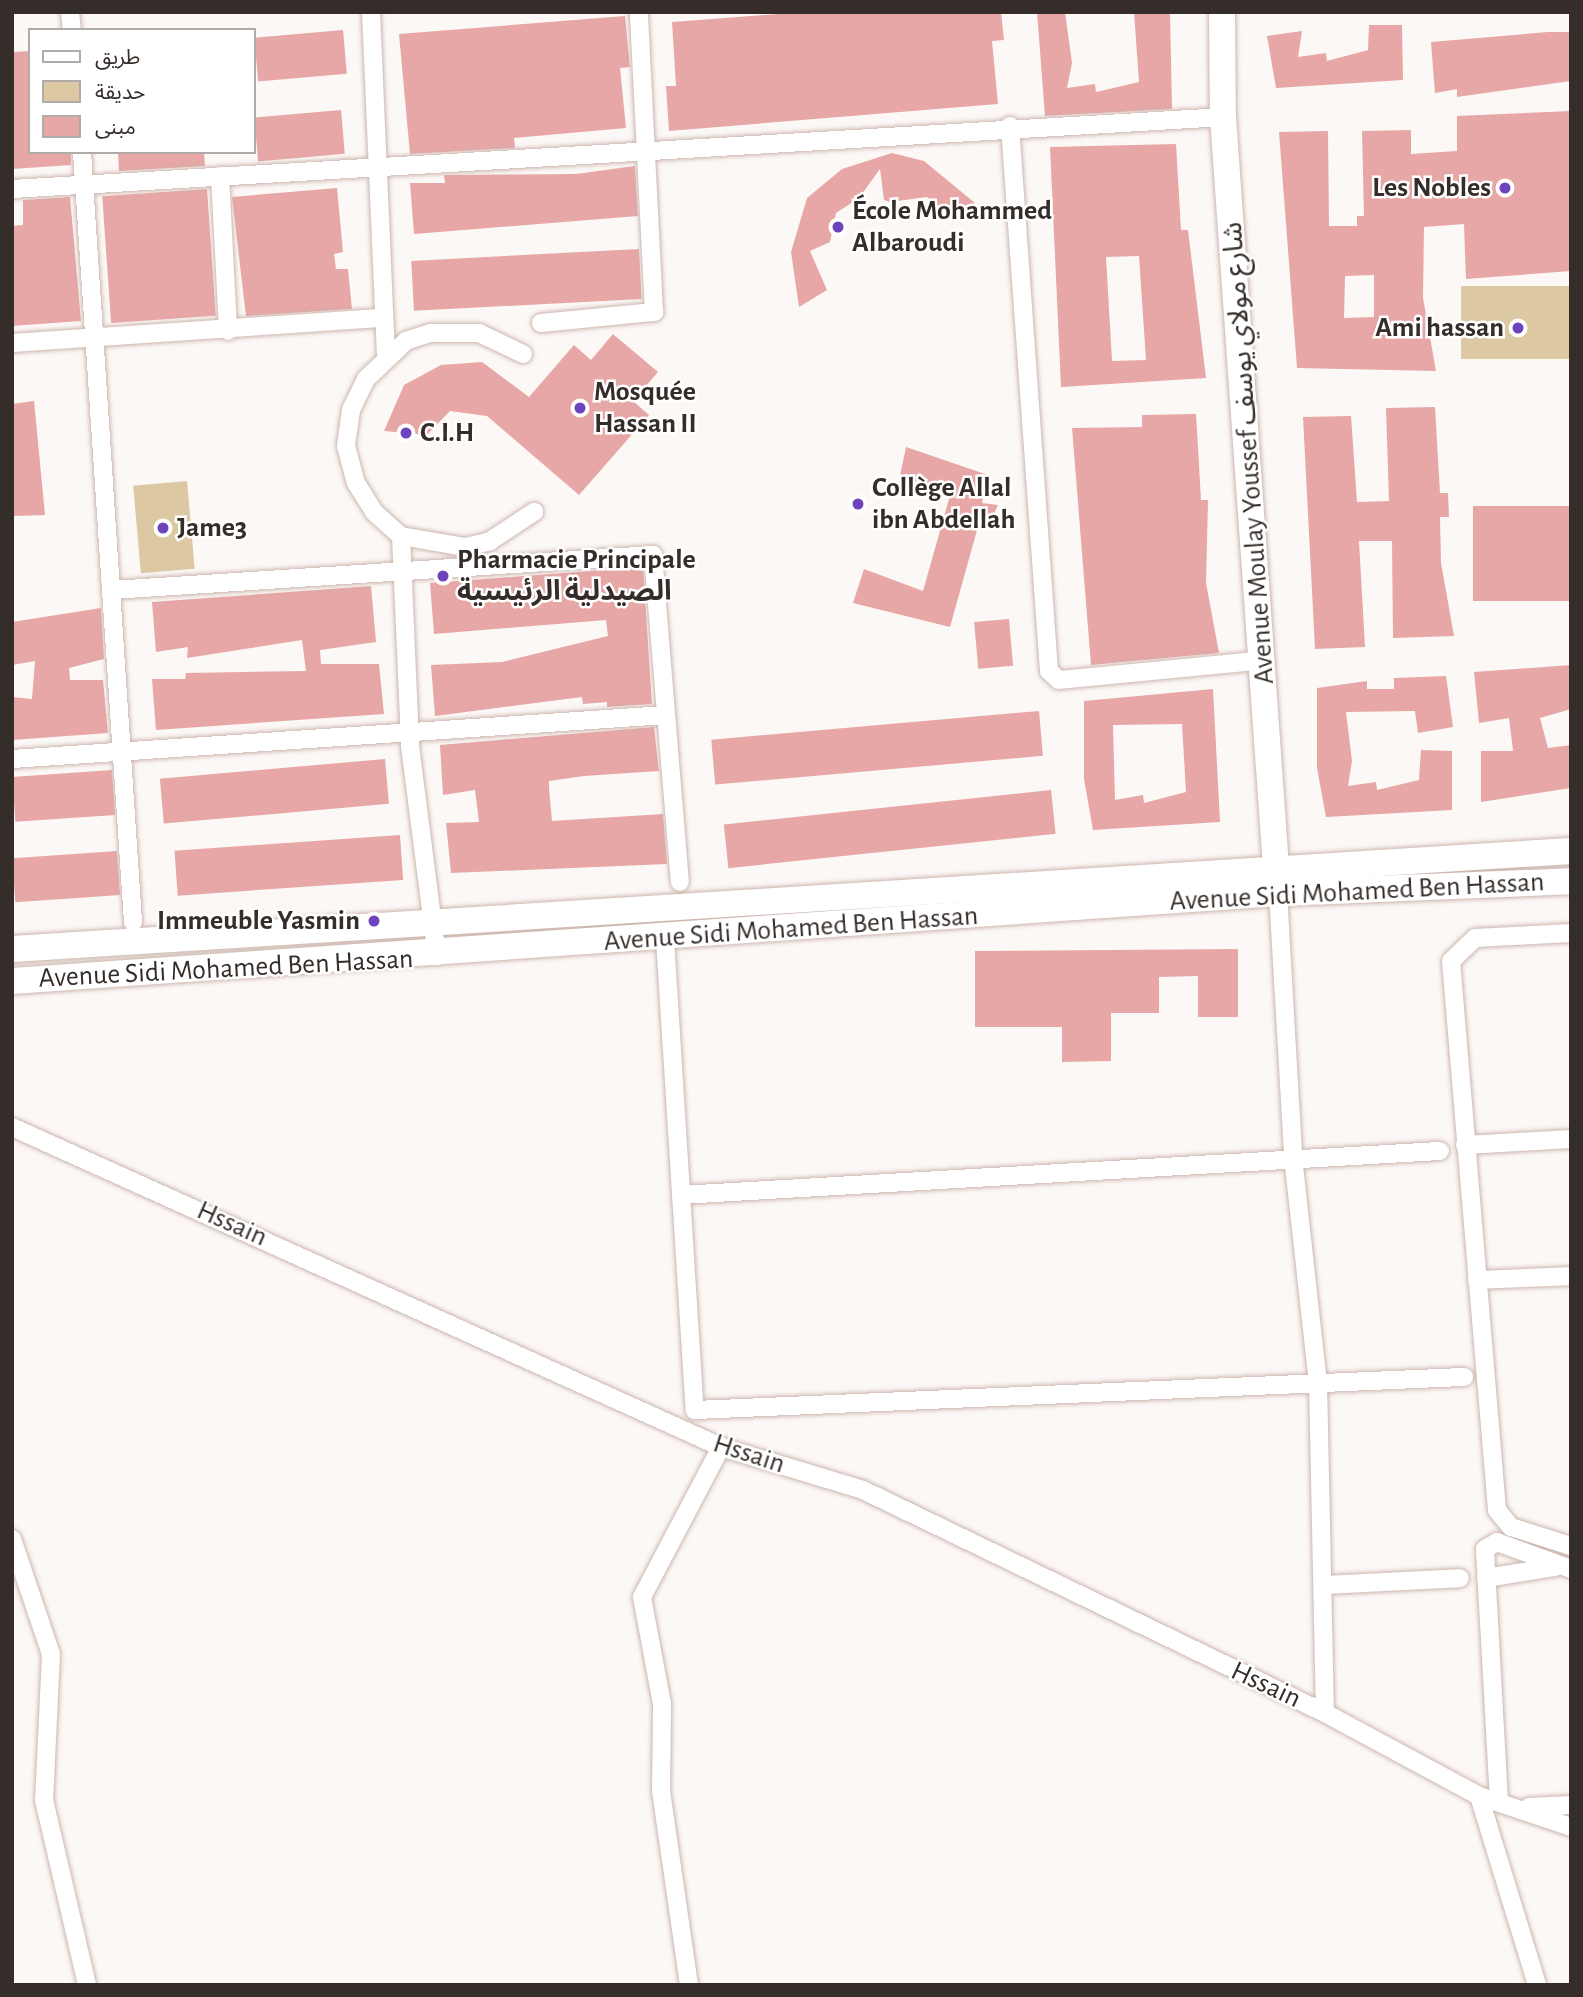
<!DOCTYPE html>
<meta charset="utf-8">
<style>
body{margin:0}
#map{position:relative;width:1583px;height:1997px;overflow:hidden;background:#fcf8f6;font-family:"Alegreya Sans","Noto Sans Arabic",sans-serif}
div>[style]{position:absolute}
.green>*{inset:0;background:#dcc8a3;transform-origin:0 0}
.building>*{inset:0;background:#e6a7a6;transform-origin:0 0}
.roads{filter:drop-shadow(0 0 2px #ccb6ae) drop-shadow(0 0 2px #ccb6ae)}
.street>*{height:18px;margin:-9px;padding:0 9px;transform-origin:9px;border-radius:9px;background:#fff}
.secondary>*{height:26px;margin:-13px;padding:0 13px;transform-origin:13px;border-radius:13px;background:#fff}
.dots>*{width:19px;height:19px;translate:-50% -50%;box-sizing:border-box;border:4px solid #fff;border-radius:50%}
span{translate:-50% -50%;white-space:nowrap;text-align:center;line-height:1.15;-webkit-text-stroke:5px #fff;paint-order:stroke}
.poi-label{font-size:28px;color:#352d29;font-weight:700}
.right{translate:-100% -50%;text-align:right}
.left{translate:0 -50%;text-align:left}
.street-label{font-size:28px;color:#352d29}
.frame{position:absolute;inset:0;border:14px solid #352d29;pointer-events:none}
.legend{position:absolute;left:28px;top:28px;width:228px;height:126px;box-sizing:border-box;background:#fff;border:2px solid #aeaba9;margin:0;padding:9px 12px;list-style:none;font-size:21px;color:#352d29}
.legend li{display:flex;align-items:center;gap:14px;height:35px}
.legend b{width:35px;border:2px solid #aeaba9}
</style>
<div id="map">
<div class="green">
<i style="left:1571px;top:286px;width:73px;height:110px;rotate:90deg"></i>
<i style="left:187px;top:481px;width:88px;height:54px;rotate:85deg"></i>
</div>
<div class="building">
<i style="clip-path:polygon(803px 12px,1001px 12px,1004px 40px,992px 41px,998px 104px,669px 131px,666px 86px,676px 86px,672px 22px)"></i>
<i style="clip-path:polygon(1037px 12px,1065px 12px,1072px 63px,1067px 88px,1095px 84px,1096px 92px,1139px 82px,1134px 12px,1170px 12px,1172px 109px,1045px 116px)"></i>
<i style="clip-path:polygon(625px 16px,630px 67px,620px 68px,626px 128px,514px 138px,515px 148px,410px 154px,399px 34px)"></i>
<i style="clip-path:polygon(1369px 25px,1402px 25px,1403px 80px,1276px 88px,1267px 36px,1302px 31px,1298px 57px,1326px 53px,1327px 61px,1368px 50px)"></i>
<i style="left:343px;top:30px;width:44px;height:89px;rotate:85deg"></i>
<i style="clip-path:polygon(1548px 32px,1570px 32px,1571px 81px,1457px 97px,1457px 89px,1435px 93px,1431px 42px)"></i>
<i style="clip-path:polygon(30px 51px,30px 152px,71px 152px,71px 165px,12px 169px,12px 52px)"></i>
<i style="left:341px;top:110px;width:44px;height:87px;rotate:85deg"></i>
<i style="clip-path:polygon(evenodd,1571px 111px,1571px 271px,1466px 279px,1464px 224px,1424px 227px,1423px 298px,1436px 371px,1297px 368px,1279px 132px,1328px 131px,1329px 226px,1357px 226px,1357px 216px,1364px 216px,1362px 131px,1411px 130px,1411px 154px,1457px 151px,1457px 116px,1571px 111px,1374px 275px,1374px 317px,1344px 318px,1345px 276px,1374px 275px)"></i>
<i style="clip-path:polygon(evenodd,1176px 144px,1181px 230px,1188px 230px,1206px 378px,1061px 387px,1050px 147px,1176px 144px,1139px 256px,1146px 360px,1112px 361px,1106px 257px,1139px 256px)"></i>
<i style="clip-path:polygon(118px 152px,204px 152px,205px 166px,119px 171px)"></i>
<i style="clip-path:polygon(892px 153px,924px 161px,975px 203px,956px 220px,927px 197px,890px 202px,884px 200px,880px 169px,859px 198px,836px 213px,830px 242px,810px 251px,827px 290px,799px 307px,791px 252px,807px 198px,842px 169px)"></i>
<i style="clip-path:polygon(635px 166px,638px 216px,414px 234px,410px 183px,445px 183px,444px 175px,576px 174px)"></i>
<i style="clip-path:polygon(337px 188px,343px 252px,334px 254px,336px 269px,348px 269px,352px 309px,246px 316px,232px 197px)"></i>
<i style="left:207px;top:189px;width:127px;height:105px;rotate:86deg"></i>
<i style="clip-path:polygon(70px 197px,81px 321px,12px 326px,12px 226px,23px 225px,23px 200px)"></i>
<i style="left:639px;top:249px;width:50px;height:228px;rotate:87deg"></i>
<i style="clip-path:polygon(613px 334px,658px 372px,633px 401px,649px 415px,579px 495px,487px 416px,450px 411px,427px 435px,384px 431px,404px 385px,441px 365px,482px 362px,529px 397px,574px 345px,591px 360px)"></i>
<i style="clip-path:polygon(34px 401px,45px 515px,14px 516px,12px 404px)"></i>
<i style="clip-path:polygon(1435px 407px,1440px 493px,1448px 493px,1449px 517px,1440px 517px,1441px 563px,1454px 636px,1393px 638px,1392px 541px,1359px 541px,1365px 647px,1315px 649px,1303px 417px,1351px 416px,1357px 502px,1389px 501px,1386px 408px)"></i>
<i style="clip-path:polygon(1196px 414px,1201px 500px,1208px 500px,1206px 583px,1219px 653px,1091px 665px,1072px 428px,1142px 427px,1142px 415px)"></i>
<i style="clip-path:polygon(906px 447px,988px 475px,982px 503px,998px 505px,990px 523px,979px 523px,950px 627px,853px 603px,864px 569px,923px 591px,951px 492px,900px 476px)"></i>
<i style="left:1571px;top:506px;width:95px;height:98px;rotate:90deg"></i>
<i style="clip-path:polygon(643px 567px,652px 704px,607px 707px,607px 702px,583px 704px,582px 697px,435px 716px,431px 665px,502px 662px,608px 636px,606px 620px,434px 634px,430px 583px)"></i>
<i style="clip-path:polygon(371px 586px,376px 642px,320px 650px,321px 664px,379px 664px,384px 714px,156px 730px,152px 679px,185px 679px,186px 673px,306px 671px,302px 640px,187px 658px,188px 647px,156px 652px,152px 602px)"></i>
<i style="clip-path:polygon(101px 608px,104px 659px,69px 668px,70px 680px,103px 680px,108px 733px,12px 740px,12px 697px,32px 699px,35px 661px,12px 665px,12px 622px)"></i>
<i style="left:1009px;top:619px;width:47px;height:35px;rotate:85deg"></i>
<i style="clip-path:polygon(1571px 665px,1571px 709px,1540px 718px,1548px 748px,1571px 745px,1571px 788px,1481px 802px,1481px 751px,1513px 751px,1509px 718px,1479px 723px,1474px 672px)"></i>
<i style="clip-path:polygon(1446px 676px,1453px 727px,1418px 733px,1415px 711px,1346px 712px,1352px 761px,1348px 786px,1376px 782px,1377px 790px,1419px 780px,1421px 750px,1452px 751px,1452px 810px,1326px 817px,1317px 768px,1317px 688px,1367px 681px,1367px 689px,1394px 689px,1394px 678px)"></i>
<i style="clip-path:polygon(evenodd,1213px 689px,1220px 822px,1093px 830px,1084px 779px,1084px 701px,1213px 689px,1182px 724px,1186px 792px,1144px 803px,1143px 795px,1115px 800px,1113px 725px,1182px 724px)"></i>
<i style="left:1039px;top:711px;width:45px;height:329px;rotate:85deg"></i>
<i style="clip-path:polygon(654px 727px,659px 771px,584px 776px,549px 781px,549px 788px,552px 821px,663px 814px,667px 864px,451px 873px,446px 823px,479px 822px,475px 790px,443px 795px,440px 745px)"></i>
<i style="left:385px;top:759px;width:45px;height:226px;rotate:85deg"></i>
<i style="left:112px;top:770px;width:45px;height:100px;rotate:86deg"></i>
<i style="left:1051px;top:790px;width:44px;height:329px;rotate:84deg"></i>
<i style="left:400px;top:835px;width:45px;height:226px;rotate:86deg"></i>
<i style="left:117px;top:851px;width:44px;height:105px;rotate:86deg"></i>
<i style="clip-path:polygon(1238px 949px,1238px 1017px,1198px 1017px,1198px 976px,1159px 977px,1159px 1013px,1111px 1013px,1111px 1061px,1062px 1062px,1062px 1027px,975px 1027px,975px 951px)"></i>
</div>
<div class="roads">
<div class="street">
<i style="left:70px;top:12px;width:18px;rotate:84deg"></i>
<i style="left:371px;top:12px;width:342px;rotate:87.5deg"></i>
<i style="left:1010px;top:126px;width:546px;rotate:85.91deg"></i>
<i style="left:1049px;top:671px;width:13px;rotate:42deg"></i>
<i style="left:1059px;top:680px;width:207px;rotate:-5.5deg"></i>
<i style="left:82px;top:152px;width:772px;rotate:86.21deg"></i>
<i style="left:220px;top:176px;width:155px;rotate:87deg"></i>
<i style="left:12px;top:189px;width:1213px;rotate:-3.4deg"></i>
<i style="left:541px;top:323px;width:114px;rotate:-5.6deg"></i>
<i style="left:654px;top:312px;width:300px;rotate:-92.9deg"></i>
<i style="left:12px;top:343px;width:372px;rotate:-3.9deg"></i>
<i style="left:523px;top:354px;width:49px;rotate:-154.5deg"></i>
<i style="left:479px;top:333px;width:49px;rotate:180deg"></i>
<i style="left:430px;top:333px;width:25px;rotate:162deg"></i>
<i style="left:406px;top:341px;width:55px;rotate:136.5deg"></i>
<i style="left:366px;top:379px;width:34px;rotate:116deg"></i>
<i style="left:351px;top:410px;width:36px;rotate:98deg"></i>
<i style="left:346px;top:446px;width:38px;rotate:75deg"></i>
<i style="left:356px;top:483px;width:34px;rotate:58deg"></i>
<i style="left:374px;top:512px;width:36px;rotate:42deg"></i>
<i style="left:401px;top:536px;width:65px;rotate:9.8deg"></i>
<i style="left:465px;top:547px;width:26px;rotate:-13deg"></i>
<i style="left:490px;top:541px;width:53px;rotate:-33.4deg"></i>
<i style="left:401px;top:536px;width:210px;rotate:87.5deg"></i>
<i style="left:410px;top:746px;width:212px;rotate:82.7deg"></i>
<i style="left:112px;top:590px;width:542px;rotate:-3.7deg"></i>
<i style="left:653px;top:555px;width:328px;rotate:85.3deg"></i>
<i style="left:12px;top:759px;width:654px;rotate:-3.85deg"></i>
<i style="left:1278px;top:893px;width:264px;rotate:86.7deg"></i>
<i style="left:1293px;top:1157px;width:226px;rotate:83.7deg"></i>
<i style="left:1318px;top:1382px;width:331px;rotate:88.8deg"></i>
<i style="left:1571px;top:933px;width:96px;rotate:177deg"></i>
<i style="left:1475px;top:938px;width:33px;rotate:136deg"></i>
<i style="left:1451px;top:961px;width:551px;rotate:85.21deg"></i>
<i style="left:1497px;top:1510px;width:22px;rotate:51deg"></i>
<i style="left:1511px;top:1527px;width:63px;rotate:17.6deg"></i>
<i style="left:665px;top:939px;width:472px;rotate:86.4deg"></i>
<i style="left:695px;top:1410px;width:770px;rotate:-2.46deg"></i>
<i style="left:12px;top:1127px;width:778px;rotate:24.29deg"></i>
<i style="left:721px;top:1447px;width:148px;rotate:16.8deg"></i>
<i style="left:863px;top:1490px;width:513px;rotate:25.77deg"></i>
<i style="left:1325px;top:1713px;width:175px;rotate:28.3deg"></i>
<i style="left:1479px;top:1796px;width:97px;rotate:18.6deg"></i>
<i style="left:1465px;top:1145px;width:106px;rotate:-3.2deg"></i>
<i style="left:681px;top:1195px;width:760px;rotate:-3.32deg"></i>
<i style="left:1477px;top:1280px;width:94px;rotate:-2.4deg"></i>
<i style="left:12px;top:1539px;width:121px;rotate:71.3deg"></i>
<i style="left:51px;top:1654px;width:146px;rotate:92.7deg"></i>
<i style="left:44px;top:1800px;width:190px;rotate:76.9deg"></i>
<i style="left:1486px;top:1578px;width:70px;rotate:-9.1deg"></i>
<i style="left:1324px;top:1585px;width:136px;rotate:-2.9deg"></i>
<i style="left:1479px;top:1796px;width:198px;rotate:72.9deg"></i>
<i style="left:1499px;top:1801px;width:252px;rotate:-93.2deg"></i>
<i style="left:1485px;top:1549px;width:14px;rotate:-30deg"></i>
<i style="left:1497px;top:1542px;width:79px;rotate:20deg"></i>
<i style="left:1529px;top:1807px;width:42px;rotate:-2.7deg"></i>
<i style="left:689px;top:1985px;width:196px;rotate:-98.2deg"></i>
<i style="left:661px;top:1791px;width:87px;rotate:-89.3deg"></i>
<i style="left:662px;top:1704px;width:109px;rotate:-100.6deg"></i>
<i style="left:642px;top:1597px;width:170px;rotate:-62.2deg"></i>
</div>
<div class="secondary">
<i style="left:1222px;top:12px;width:105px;rotate:89.5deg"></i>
<i style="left:1223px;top:117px;width:766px;rotate:85.96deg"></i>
<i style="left:12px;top:949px;width:1562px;rotate:-3.6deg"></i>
<i style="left:12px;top:981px;width:1269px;rotate:-3.98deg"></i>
<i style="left:1278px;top:893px;width:293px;rotate:-2.3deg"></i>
</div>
</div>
<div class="dots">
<i style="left:1505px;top:188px;background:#6e44bc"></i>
<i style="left:838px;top:227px;background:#6e44bc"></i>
<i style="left:1518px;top:328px;background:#6e44bc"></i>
<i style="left:580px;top:408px;background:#6e44bc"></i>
<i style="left:406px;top:433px;background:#6e44bc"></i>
<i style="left:858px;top:504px;background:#6e44bc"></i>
<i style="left:163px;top:528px;background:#6e44bc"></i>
<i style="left:443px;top:576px;background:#6e44bc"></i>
<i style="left:374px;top:921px;background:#6e44bc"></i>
</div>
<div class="poi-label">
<span class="right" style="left:1491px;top:188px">Les Nobles</span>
<span class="left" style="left:852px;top:227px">École Mohammed<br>Albaroudi</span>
<span class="right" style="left:1504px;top:328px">Ami hassan</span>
<span class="left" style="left:594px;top:408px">Mosquée<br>Hassan II</span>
<span class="left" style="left:420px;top:433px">C.I.H</span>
<span class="left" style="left:872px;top:504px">Collège Allal<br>ibn Abdellah</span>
<span class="left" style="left:177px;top:528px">Jame3</span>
<span class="left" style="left:457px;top:576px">Pharmacie Principale<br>الصيدلية الرئيسية</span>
<span class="right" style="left:360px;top:921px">Immeuble Yasmin</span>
</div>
<div class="street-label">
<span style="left:1249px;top:453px;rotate:-94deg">Avenue Moulay Youssef شارع مولاي يوسف</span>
<span style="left:1357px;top:892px;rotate:-3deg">Avenue Sidi Mohamed Ben Hassan</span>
<span style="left:791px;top:929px;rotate:-4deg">Avenue Sidi Mohamed Ben Hassan</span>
<span style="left:226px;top:969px;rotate:-3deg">Avenue Sidi Mohamed Ben Hassan</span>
<span style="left:232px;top:1224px;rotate:24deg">Hssain</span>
<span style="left:749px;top:1454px;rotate:18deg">Hssain</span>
<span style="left:1266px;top:1685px;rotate:25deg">Hssain</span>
</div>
<div class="frame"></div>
<ul class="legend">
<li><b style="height:9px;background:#fff"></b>طريق</li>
<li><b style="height:19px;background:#dcc8a3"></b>حديقة</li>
<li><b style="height:19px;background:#e6a7a6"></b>مبنى</li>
</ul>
</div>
